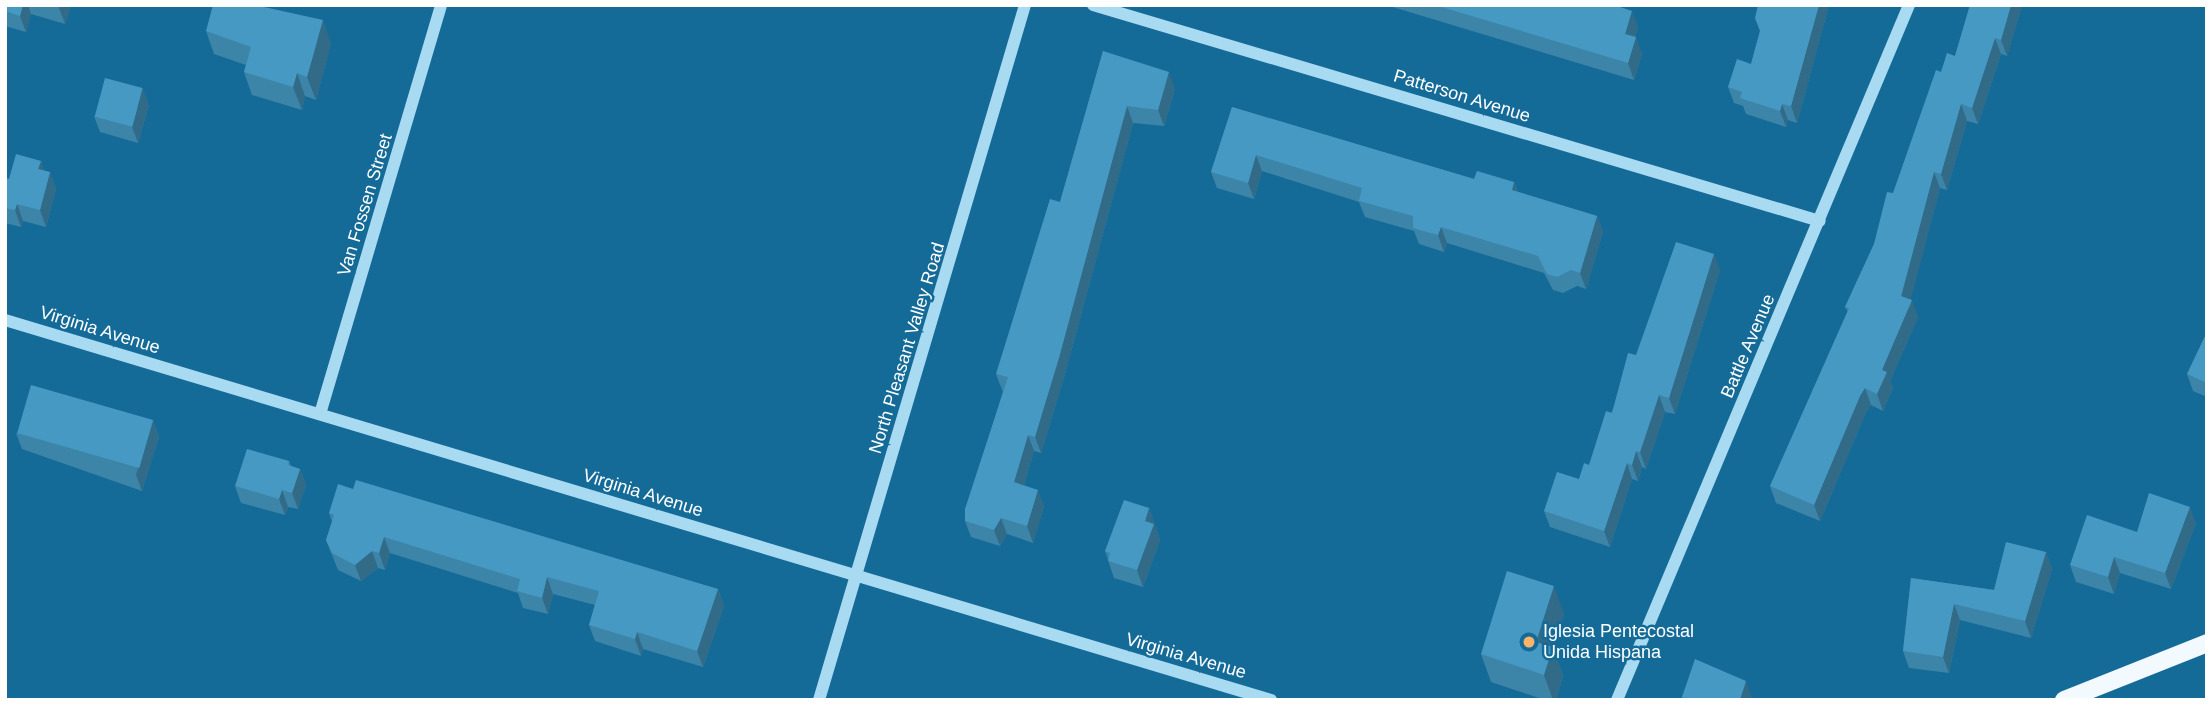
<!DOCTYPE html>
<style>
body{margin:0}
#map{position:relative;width:2212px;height:705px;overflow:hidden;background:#156b98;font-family:Helvetica,sans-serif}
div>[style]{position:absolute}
.minor>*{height:12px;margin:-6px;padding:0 6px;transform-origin:6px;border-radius:6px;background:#a8daf2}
.major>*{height:18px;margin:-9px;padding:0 9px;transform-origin:9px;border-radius:9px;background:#f3faff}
.wall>*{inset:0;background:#3c84a8}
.shaded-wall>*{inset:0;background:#316b88}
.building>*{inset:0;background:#4699c3;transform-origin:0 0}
.dots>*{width:19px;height:19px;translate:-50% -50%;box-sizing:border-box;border:4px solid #156b98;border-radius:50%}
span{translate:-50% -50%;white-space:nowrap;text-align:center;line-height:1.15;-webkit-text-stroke:5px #156b98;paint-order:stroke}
.street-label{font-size:18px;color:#fff}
.poi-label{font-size:18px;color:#fff}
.left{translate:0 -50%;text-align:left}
.frame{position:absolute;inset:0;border:7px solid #fff;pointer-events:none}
</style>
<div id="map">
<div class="minor">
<i style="left:1093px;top:5px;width:758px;rotate:16.55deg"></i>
<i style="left:5px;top:320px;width:1322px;rotate:16.71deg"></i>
<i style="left:320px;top:414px;width:427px;rotate:-73.5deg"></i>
<i style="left:819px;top:700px;width:725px;rotate:-73.49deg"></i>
<i style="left:1617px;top:700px;width:754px;rotate:-67.21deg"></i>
</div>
<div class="major">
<i style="left:2064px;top:700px;width:154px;rotate:-21.7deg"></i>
</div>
<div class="wall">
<i style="clip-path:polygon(5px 5px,71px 5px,65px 24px,31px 14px,26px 32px,5px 26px)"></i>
<i style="clip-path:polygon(1386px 5px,1614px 5px,1638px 27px,1635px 37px,1642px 54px,1634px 80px)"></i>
<i style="clip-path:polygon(1758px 5px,1829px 5px,1797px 123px,1788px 120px,1786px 127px,1746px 114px,1743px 106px,1734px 103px,1728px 87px,1751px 64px,1760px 31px)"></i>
<i style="clip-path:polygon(1970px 5px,2022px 5px,2007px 56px,2001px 54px,1978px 124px,1967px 121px,1947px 190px,1940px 188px,1910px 300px,1918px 317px,1890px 381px,1893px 388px,1883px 411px,1871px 405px,1866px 412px,1820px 521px,1776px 503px,1770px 486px,1848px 312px,1845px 307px,1874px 244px,1941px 72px,1955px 56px)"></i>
<i style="clip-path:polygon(206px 31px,331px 43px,316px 100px,305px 96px,302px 110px,252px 95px,244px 72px,246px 65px,214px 54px)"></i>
<i style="clip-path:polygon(1103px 51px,1175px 89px,1164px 126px,1133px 123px,1065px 374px,1041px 453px,1034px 451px,1024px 485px,1044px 506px,1033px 543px,1007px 534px,1000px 546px,971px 537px,965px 521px,1003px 391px,1002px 390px,996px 374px,1060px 202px)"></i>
<i style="clip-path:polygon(149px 105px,138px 143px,100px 132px,94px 116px)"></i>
<i style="clip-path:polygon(1232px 107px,1474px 179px,1514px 182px,1518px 192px,1597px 216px,1603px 232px,1586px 289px,1577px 286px,1563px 293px,1553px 290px,1544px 273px,1447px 243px,1444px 252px,1419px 244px,1414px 231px,1365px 217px,1359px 202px,1262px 171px,1254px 199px,1217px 188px,1211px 172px)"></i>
<i style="clip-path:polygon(41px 161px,44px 171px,50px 172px,56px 189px,46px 227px,23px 221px,21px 227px,5px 223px,5px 178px,9px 179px)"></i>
<i style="clip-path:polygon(1720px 270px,1675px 414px,1665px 412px,1646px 469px,1642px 467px,1638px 481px,1632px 479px,1610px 547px,1550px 527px,1544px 511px,1579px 479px,1589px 465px,1636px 355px)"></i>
<i style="clip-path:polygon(2207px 332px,2207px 397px,2193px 391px,2187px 374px)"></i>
<i style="clip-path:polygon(153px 421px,159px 437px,142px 491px,22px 449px,16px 433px)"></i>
<i style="clip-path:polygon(289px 461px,291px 466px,300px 469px,306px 485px,298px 509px,288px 507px,285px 515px,241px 503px,235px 486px)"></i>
<i style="clip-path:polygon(353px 489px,718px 589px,724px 606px,703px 667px,643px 649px,641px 656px,595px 641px,589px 625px,595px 605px,553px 594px,548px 614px,523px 608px,518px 593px,390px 553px,385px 570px,378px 568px,361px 581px,338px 570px,326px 540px,332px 522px,329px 513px)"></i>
<i style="clip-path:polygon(1149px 508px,1160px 540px,1143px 587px,1114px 578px,1105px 551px)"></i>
<i style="clip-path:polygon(2196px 523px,2171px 589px,2120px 573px,2114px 594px,2076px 582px,2070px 565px,2137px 532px)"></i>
<i style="clip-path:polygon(2046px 552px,2052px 569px,2031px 638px,1960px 620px,1949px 673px,1909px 668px,1903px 651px,1911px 578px,1994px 590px)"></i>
<i style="clip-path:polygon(1564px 614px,1553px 648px,1563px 676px,1556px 700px,1545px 700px,1491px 682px,1481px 654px)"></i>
</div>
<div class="shaded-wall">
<i style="clip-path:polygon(23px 5px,28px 5px,31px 14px,26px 32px,20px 16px)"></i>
<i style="clip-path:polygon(60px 5px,71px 5px,65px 24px,59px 8px)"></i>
<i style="clip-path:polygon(1819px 5px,1829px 5px,1797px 123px,1791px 106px)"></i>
<i style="clip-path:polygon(2011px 5px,2022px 5px,2007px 56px,2001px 40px)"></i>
<i style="clip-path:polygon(1632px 11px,1638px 27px,1631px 51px,1625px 34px)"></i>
<i style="clip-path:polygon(323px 20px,331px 43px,316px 100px,307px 77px)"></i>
<i style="clip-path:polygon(1636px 37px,1642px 54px,1634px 80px,1628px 63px)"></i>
<i style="clip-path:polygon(1995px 38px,2001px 54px,1978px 124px,1972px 108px)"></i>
<i style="clip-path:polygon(1169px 72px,1175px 89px,1164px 126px,1158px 110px)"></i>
<i style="clip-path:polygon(297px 73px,305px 96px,302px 110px,293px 87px)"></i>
<i style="clip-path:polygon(143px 88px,149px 105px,138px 143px,132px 127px)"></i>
<i style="clip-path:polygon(1782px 104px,1788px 120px,1786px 127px,1780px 111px)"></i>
<i style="clip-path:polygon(1961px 104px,1967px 121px,1947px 190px,1941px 174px)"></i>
<i style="clip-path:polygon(1127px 106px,1133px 123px,1065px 374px,1041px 453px,1035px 437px)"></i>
<i style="clip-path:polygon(1256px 155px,1262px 171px,1254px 199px,1248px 183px)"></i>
<i style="clip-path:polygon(41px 161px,47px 177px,38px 169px)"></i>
<i style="clip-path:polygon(50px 172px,56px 189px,46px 227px,40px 210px)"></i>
<i style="clip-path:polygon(1934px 172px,1940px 188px,1908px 310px,1912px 300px,1918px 317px,1890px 381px,1893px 388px,1883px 411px,1877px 394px,1882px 370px)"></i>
<i style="clip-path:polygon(1514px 182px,1520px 199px,1512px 190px)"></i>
<i style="clip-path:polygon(17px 204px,23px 221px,21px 227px,15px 210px)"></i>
<i style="clip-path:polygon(1597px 216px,1603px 232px,1586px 289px,1580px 273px)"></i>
<i style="clip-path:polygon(1441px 227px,1447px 243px,1444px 252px,1438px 235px)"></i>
<i style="clip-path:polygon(1714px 254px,1720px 270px,1675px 414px,1669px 398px)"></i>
<i style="clip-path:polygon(1865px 388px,1871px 405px,1866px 412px,1820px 521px,1814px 505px,1860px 396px)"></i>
<i style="clip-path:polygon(1659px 395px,1665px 412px,1646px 469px,1640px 452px)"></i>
<i style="clip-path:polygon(153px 421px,159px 437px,142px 491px,136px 475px)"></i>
<i style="clip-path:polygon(1028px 435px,1034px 451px,1020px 499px,1014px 482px)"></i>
<i style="clip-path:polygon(1636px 451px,1642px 467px,1638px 481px,1632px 465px)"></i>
<i style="clip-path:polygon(1627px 463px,1632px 479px,1610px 547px,1604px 531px)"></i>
<i style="clip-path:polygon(300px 469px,306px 485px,298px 509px,292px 493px)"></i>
<i style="clip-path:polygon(282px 490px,288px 507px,285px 515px,279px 499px)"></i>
<i style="clip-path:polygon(1038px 490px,1044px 506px,1033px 543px,1027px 526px)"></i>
<i style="clip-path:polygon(2190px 507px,2196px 523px,2171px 589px,2165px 573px)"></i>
<i style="clip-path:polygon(1149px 508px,1160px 540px,1143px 587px,1137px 570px,1145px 521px)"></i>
<i style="clip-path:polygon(1001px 518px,1007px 534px,1000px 546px,994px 530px)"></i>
<i style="clip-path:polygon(384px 537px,390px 553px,385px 570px,379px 553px)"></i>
<i style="clip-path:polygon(372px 551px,378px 568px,361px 581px,355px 565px)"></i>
<i style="clip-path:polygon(2046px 552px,2052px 569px,2031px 638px,2025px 621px)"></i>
<i style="clip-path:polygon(2114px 557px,2120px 573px,2114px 594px,2108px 577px)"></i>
<i style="clip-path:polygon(547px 577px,553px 594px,548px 614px,542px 598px)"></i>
<i style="clip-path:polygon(1554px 586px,1564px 614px,1553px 648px,1563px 676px,1556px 700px,1553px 700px,1544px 675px,1536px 642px)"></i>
<i style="clip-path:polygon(718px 589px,724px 606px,703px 667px,697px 651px)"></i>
<i style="clip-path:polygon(1954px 604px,1960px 620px,1949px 673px,1943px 657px)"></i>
<i style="clip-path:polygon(637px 632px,643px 649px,641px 656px,635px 639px)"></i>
<i style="clip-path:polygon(1746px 681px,1752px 698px,1752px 700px,1740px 700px)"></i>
</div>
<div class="building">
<i style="clip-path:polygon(5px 5px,23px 5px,20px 16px,5px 11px)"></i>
<i style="clip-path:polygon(213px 5px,255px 5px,323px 20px,307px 77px,297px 73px,293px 87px,244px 72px,251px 47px,206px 31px)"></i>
<i style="clip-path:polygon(1435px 5px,1614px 5px,1632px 11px,1625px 34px,1636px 37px,1628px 63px)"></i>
<i style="clip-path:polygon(1758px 5px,1819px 5px,1791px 106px,1782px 104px,1780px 111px,1740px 98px,1742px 92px,1728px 87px,1737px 59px,1751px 64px,1760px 31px,1755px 18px)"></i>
<i style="clip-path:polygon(1970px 5px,2011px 5px,2001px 40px,1995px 38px,1972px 108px,1961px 104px,1941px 174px,1934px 172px,1901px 296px,1912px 300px,1882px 370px,1887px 372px,1877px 394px,1865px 388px,1860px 396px,1814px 505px,1770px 486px,1849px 308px,1845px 307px,1874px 244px,1887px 192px,1893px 193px,1936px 70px,1941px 72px,1947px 53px,1955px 56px)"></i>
<i style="clip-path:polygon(1103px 51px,1169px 72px,1158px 110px,1127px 106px,1059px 358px,1035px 437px,1028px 435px,1014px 482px,1038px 490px,1027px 526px,1001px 518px,994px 530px,965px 521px,965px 509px,1008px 377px,996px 374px,1050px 199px,1060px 202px)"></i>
<i style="left:105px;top:78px;width:39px;height:40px;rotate:15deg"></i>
<i style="clip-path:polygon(1232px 107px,1474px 179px,1477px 171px,1514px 182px,1512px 190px,1597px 216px,1580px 273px,1571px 270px,1557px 277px,1547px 274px,1538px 256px,1441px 227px,1438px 235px,1413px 228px,1413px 216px,1359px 201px,1362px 188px,1256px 155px,1248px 183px,1211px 172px)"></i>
<i style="clip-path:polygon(16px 154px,41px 161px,38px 169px,50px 172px,40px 210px,17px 204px,15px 210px,5px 208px,5px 178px,9px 179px)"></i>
<i style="clip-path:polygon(1676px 242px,1714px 254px,1669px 398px,1659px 395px,1640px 452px,1636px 451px,1632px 465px,1627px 463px,1604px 531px,1544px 511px,1557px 472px,1579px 479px,1584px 463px,1589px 465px,1606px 411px,1612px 413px,1628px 353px,1636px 355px)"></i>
<i style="clip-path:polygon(2207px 332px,2207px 383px,2187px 374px)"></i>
<i style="left:31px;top:385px;width:127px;height:50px;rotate:16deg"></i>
<i style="clip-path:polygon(247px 449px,289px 461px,288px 465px,300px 469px,292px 493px,282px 490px,279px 499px,235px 486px)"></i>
<i style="clip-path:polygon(356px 480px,718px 589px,697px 651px,637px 632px,635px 639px,589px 625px,599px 591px,547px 577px,542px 598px,517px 591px,520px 579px,384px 537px,379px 553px,372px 551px,355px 565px,332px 553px,326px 540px,334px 515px,329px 513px,338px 484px,353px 489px)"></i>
<i style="clip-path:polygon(2149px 493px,2190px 507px,2165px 573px,2114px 557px,2108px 577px,2070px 565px,2087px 515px,2137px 532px)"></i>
<i style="clip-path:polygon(1124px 500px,1149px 508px,1145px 521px,1154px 524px,1137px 570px,1108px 561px,1110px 553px,1105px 551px)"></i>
<i style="clip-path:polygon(2006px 542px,2046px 552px,2025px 621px,1954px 604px,1943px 657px,1903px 651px,1911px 578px,1994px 590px)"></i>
<i style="clip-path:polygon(1507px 571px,1554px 586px,1536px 642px,1553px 647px,1544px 675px,1481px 654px)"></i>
<i style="clip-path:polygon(1695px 659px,1746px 681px,1740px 700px,1681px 700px)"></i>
</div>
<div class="dots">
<i style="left:1529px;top:642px;background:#ffb369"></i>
</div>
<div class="street-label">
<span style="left:1462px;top:96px;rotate:17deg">Patterson Avenue</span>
<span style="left:365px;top:205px;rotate:-73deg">Van Fossen Street</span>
<span style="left:100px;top:330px;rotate:17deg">Virginia Avenue</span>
<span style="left:1748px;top:346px;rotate:-67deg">Battle Avenue</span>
<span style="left:907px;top:348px;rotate:-73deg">North Pleasant Valley Road</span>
<span style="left:643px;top:493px;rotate:17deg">Virginia Avenue</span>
<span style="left:1186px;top:656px;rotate:16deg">Virginia Avenue</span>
</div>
<div class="poi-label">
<span class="left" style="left:1543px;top:642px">Iglesia Pentecostal<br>Unida Hispana</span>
</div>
<div class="frame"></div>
</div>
